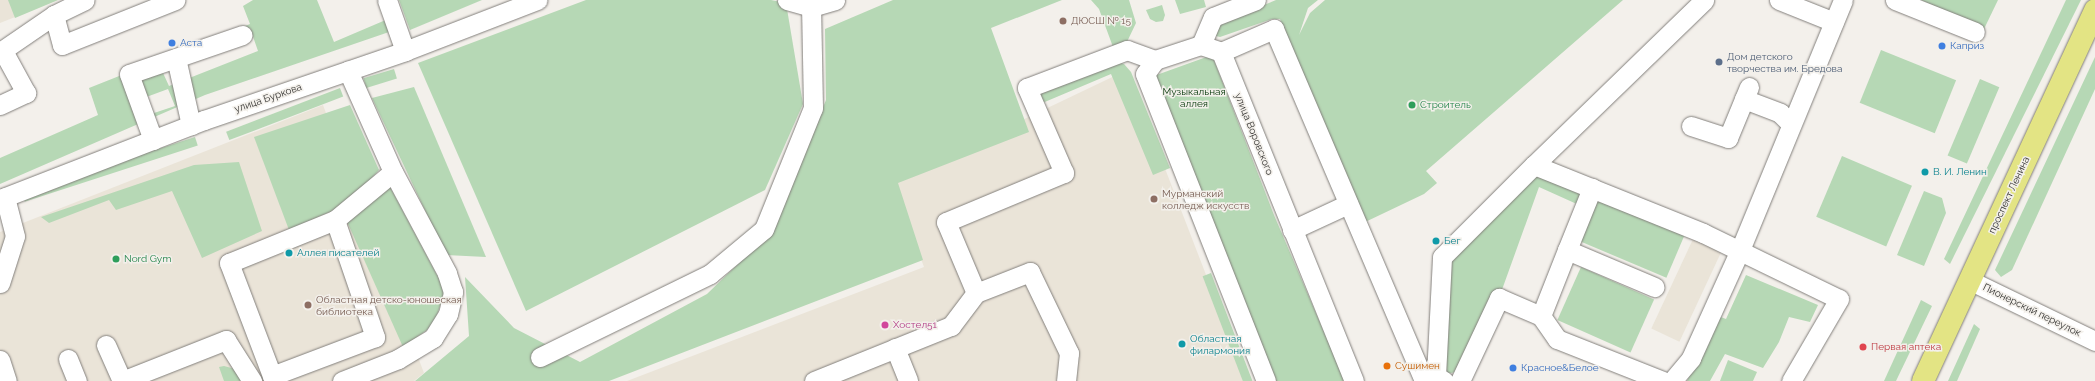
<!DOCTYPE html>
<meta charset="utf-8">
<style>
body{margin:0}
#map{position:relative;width:2095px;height:381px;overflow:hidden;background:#f3f0eb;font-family:Raleway,sans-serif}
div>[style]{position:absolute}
.built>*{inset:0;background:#eae4d8;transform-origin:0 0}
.green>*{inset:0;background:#b6d8b5;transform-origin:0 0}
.roads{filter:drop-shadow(0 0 1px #827f7b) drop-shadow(0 0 1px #827f7b)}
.minor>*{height:19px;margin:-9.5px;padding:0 9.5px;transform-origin:9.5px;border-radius:9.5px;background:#fff}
.major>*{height:22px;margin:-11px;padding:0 11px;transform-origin:11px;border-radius:11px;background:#e3e484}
.dots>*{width:11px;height:11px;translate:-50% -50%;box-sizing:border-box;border:2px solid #f3f0eb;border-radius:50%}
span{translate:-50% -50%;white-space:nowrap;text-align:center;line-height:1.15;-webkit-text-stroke:3px #f3f0eb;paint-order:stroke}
.education-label{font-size:10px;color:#785e54}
.left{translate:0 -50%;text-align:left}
.shop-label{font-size:10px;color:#366cbe}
.service-label{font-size:10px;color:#4e5e75}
.park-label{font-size:10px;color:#003505}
.street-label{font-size:10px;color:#333230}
.leisure-label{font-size:10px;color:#27864d}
.culture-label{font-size:10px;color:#0d838f}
.hotel-label{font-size:10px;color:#b23c85}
.health-label{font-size:10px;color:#be3a42}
.food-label{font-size:10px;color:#c56008}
</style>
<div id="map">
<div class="built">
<i style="clip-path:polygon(0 0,58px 0,0 23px)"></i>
<i style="clip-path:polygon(1127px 70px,1247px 381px,627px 381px,924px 267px,892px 182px)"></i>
<i style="clip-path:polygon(323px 105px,424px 373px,414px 381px,0 381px,0 232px)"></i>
<i style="left:1694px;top:237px;width:31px;height:101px;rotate:25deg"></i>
</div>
<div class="green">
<i style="clip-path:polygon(8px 0,58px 0,15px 18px)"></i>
<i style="clip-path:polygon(evenodd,253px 0,317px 0,334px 42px,388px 19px,389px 32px,205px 95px,0 184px,0 158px,98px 115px,89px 88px,250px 24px,243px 6px,253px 0,250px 28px,258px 51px,169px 86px,158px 62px,250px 28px,253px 0,168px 89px,175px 106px,148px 115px,141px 99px,168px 89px)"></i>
<i style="clip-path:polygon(399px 0,482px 0,410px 30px)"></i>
<i style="clip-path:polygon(586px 0,771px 0,786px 3px,803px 104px,765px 190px,526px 311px,418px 63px)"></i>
<i style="clip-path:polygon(893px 0,1062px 0,991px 28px,1029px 132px,898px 183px,923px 260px,609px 381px,415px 381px,469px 336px,465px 277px,514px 328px,580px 362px,707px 294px,773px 230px,826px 100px,825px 29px)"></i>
<i style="clip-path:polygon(1091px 0,1129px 0,1136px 23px,1126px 44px,1113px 47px,1099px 9px)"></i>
<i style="clip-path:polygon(1175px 0,1204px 0,1206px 7px,1180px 14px)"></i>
<i style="clip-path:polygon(1276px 0,1318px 0,1308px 8px,1299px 35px,1310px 13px,1325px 0,1623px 0,1426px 171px,1437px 183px,1424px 194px,1361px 224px,1280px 19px,1272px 19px,1220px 37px,1212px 35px,1217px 24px)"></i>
<i style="clip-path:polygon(1921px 0,1998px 0,1984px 29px)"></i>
<i style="clip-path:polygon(2066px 0,2081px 0,1950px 264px,1944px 259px)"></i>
<i style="clip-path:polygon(1162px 5px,1165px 15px,1163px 21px,1156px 22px,1150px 19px,1146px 10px)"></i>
<i style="left:1881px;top:50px;width:81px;height:57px;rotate:22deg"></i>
<i style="clip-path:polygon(1212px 55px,1274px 215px,1345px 381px,1274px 381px,1151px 77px)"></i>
<i style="clip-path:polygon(2095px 57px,2095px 89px,2012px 270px,2001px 277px,1995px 270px)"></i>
<i style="clip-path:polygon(1114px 61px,1124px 64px,1131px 72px,1170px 168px,1153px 175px,1111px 74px,1040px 104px,1037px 93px)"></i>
<i style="left:394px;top:69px;width:10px;height:32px;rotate:73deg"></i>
<i style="left:1980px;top:79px;width:21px;height:83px;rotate:23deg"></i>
<i style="clip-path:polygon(414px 87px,486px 257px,446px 255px,372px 98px)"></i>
<i style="left:340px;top:88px;width:9px;height:122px;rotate:69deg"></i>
<i style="clip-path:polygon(350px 105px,379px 170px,348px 204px,289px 230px,254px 137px)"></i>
<i style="left:195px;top:137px;width:9px;height:182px;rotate:72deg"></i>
<i style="left:1842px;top:156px;width:76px;height:66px;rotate:23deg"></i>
<i style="clip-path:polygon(239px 162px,262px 231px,202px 258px,172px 191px,116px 210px,109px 200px,49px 223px,41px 217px,194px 165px)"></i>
<i style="clip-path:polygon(1536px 169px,1584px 191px,1579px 205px,1539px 187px,1499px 298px,1466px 370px,1436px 376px,1442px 257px)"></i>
<i style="clip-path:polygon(389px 185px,445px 290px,434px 325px,403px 347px,345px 217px)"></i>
<i style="clip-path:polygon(1924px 191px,1942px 198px,1946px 213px,1924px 266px,1897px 255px)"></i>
<i style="left:1594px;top:195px;width:99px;height:48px;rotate:23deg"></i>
<i style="left:1581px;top:267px;width:80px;height:58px;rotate:24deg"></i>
<i style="left:1211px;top:273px;width:116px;height:9px;rotate:69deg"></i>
<i style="clip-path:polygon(1746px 275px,1818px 305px,1810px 322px,1789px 317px,1779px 342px,1763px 368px,1725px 354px,1710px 381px,1687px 381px,1718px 316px,1726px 319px)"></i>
<i style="clip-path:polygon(1921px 300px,1932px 306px,1896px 381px,1884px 381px)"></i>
<i style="clip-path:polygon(1974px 324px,1980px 329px,1957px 381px,1948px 381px)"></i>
<i style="clip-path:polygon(1728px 360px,1757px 372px,1753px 381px,1720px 381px)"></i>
<i style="clip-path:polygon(224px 366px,235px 369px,242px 381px,224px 381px,219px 367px)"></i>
</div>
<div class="roads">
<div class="minor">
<i style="left:387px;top:0;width:54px;rotate:70.6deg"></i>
<i style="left:787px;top:0;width:25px;rotate:16deg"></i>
<i style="left:811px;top:7px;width:25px;rotate:-16deg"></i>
<i style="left:1779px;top:0;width:59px;rotate:21.8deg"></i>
<i style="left:1895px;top:0;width:86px;rotate:21.8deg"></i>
<i style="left:54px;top:15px;width:31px;rotate:75deg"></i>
<i style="left:62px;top:45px;width:122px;rotate:-21.7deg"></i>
<i style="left:1201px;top:45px;width:30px;rotate:-67deg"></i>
<i style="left:1213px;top:17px;width:46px;rotate:-21.6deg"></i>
<i style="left:0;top:52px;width:65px;rotate:-34.4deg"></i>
<i style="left:54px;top:15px;width:34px;rotate:-26deg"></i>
<i style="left:1221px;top:52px;width:58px;rotate:-23.5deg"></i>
<i style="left:1274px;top:29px;width:383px;rotate:66.9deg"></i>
<i style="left:176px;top:58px;width:69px;rotate:77.4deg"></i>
<i style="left:1744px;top:99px;width:39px;rotate:21deg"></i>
<i style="left:1780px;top:113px;width:16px;rotate:45deg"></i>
<i style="left:0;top:105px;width:29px;rotate:-25deg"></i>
<i style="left:26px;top:93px;width:48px;rotate:-118.7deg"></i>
<i style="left:1691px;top:126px;width:39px;rotate:18deg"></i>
<i style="left:1728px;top:138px;width:55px;rotate:-67.6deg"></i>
<i style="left:153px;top:140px;width:70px;rotate:-110deg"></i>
<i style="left:129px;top:74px;width:120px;rotate:-19deg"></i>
<i style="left:1534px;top:165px;width:237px;rotate:-44.1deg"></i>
<i style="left:0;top:199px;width:219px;rotate:-21.2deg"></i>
<i style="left:204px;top:120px;width:213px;rotate:-18.9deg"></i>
<i style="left:405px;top:51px;width:142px;rotate:-21.1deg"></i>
<i style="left:335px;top:220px;width:124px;rotate:71.1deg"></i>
<i style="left:375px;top:337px;width:110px;rotate:159.3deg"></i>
<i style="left:272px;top:376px;width:121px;rotate:-110.8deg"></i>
<i style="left:229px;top:263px;width:114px;rotate:-22.1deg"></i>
<i style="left:335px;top:220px;width:75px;rotate:-39.6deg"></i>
<i style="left:1292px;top:230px;width:62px;rotate:-24.9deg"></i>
<i style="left:1567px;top:250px;width:67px;rotate:-68deg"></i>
<i style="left:1969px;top:280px;width:140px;rotate:25.8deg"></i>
<i style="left:0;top:283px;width:49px;rotate:-72.3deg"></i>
<i style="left:15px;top:236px;width:40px;rotate:-104.4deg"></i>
<i style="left:976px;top:293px;width:77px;rotate:-112.9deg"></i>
<i style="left:946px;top:222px;width:128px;rotate:-22.6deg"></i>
<i style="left:1064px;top:173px;width:93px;rotate:-113.5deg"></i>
<i style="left:1027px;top:88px;width:107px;rotate:-20.8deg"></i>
<i style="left:1127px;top:50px;width:30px;rotate:20deg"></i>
<i style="left:1541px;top:316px;width:71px;rotate:-68.5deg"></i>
<i style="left:1567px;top:250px;width:95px;rotate:23deg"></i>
<i style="left:106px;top:345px;width:39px;rotate:66deg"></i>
<i style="left:895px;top:348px;width:35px;rotate:68deg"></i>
<i style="left:540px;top:357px;width:189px;rotate:-26deg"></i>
<i style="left:710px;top:274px;width:70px;rotate:-39.8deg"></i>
<i style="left:764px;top:229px;width:131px;rotate:-68deg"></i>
<i style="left:813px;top:108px;width:101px;rotate:-91.1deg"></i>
<i style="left:68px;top:359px;width:24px;rotate:68deg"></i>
<i style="left:0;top:360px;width:22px;rotate:72deg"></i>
<i style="left:122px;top:381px;width:112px;rotate:-21.5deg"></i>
<i style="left:226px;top:340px;width:49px;rotate:57.6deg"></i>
<i style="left:342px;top:381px;width:60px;rotate:-21.4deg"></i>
<i style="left:398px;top:359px;width:41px;rotate:-31deg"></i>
<i style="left:433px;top:338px;width:28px;rotate:-58deg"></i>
<i style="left:448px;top:314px;width:23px;rotate:-77deg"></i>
<i style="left:453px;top:292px;width:20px;rotate:-108deg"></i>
<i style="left:447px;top:273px;width:115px;rotate:-118.1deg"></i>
<i style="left:393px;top:172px;width:111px;rotate:-114deg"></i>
<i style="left:814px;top:381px;width:148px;rotate:-21.9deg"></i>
<i style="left:951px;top:326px;width:41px;rotate:-52.9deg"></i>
<i style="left:976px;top:293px;width:58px;rotate:-21.3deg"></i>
<i style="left:1030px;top:272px;width:90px;rotate:64.3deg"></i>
<i style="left:1069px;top:353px;width:28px;rotate:96deg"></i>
<i style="left:1266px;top:381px;width:330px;rotate:-111.5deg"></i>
<i style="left:1145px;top:74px;width:17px;rotate:-54deg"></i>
<i style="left:1155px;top:60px;width:48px;rotate:-18.1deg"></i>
<i style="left:1201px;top:45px;width:21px;rotate:19deg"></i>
<i style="left:1221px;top:52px;width:355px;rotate:68deg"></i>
<i style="left:1444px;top:381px;width:9px;rotate:-148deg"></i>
<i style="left:1436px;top:376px;width:119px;rotate:-87.1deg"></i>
<i style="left:1442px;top:257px;width:130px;rotate:-45deg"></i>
<i style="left:1534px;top:165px;width:182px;rotate:21.9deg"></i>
<i style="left:1703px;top:233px;width:151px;rotate:25.9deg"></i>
<i style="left:1839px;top:299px;width:95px;rotate:120.3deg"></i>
<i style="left:1460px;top:381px;width:92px;rotate:-64.8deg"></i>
<i style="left:1499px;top:298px;width:46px;rotate:23.2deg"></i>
<i style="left:1541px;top:316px;width:28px;rotate:55deg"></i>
<i style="left:1557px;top:339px;width:114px;rotate:21.6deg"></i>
<i style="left:1672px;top:381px;width:30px;rotate:-50deg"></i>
<i style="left:1691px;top:358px;width:119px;rotate:-65.6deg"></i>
<i style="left:1740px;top:250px;width:270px;rotate:-67.6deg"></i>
</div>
<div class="major">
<i style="left:1923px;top:381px;width:409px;rotate:-65.1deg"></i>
</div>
</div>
<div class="dots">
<i style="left:1063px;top:21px;background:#8d6e63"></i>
<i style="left:172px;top:43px;background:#3f7fe0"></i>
<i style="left:1942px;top:46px;background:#3f7fe0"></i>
<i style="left:1719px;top:62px;background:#5c6f8a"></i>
<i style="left:1412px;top:105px;background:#2e9e5b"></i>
<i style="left:1925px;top:172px;background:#0f9aa8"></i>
<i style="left:1154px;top:199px;background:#8d6e63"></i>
<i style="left:1436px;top:241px;background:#0f9aa8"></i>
<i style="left:289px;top:253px;background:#0f9aa8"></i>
<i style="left:116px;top:259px;background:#2e9e5b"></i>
<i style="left:308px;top:305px;background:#8d6e63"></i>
<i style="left:885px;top:325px;background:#d1479c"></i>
<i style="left:1182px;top:344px;background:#0f9aa8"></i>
<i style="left:1863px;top:347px;background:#e0444e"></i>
<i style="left:1387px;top:366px;background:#e8710a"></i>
<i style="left:1513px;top:368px;background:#3f7fe0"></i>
</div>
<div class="education-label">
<span class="left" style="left:1071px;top:21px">ДЮСШ № 15</span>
<span class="left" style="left:1162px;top:199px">Мурманский<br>колледж искусств</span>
<span class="left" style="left:316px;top:305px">Областная детско-юношеская<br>библиотека</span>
</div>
<div class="shop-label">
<span class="left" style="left:180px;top:43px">Аста</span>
<span class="left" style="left:1950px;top:46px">Каприз</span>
<span class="left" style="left:1521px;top:368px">Красное&amp;Белое</span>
</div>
<div class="service-label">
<span class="left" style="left:1727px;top:62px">Дом детского<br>творчества им. Бредова</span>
</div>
<div class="park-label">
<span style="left:1194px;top:97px">Музыкальная<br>аллея</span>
</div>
<div class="street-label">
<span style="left:268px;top:98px;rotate:-19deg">улица Буркова</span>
<span style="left:1254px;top:134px;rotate:68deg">улица Воровского</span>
<span style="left:2009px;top:195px;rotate:-65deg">проспект Ленина</span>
<span style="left:2032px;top:310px;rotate:26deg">Пионерский переулок</span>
</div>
<div class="leisure-label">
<span class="left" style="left:1420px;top:105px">Строитель</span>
<span class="left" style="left:124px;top:259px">Nord Gym</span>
</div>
<div class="culture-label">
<span class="left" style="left:1933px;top:172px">В. И. Ленин</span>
<span class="left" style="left:1444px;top:241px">Бег</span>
<span class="left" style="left:297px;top:253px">Аллея писателей</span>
<span class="left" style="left:1190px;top:344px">Областная<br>филармония</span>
</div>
<div class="hotel-label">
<span class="left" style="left:893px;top:325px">Хостел51</span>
</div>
<div class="health-label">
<span class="left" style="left:1871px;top:347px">Первая аптека</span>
</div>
<div class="food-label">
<span class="left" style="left:1395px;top:366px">Сушимен</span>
</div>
</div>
